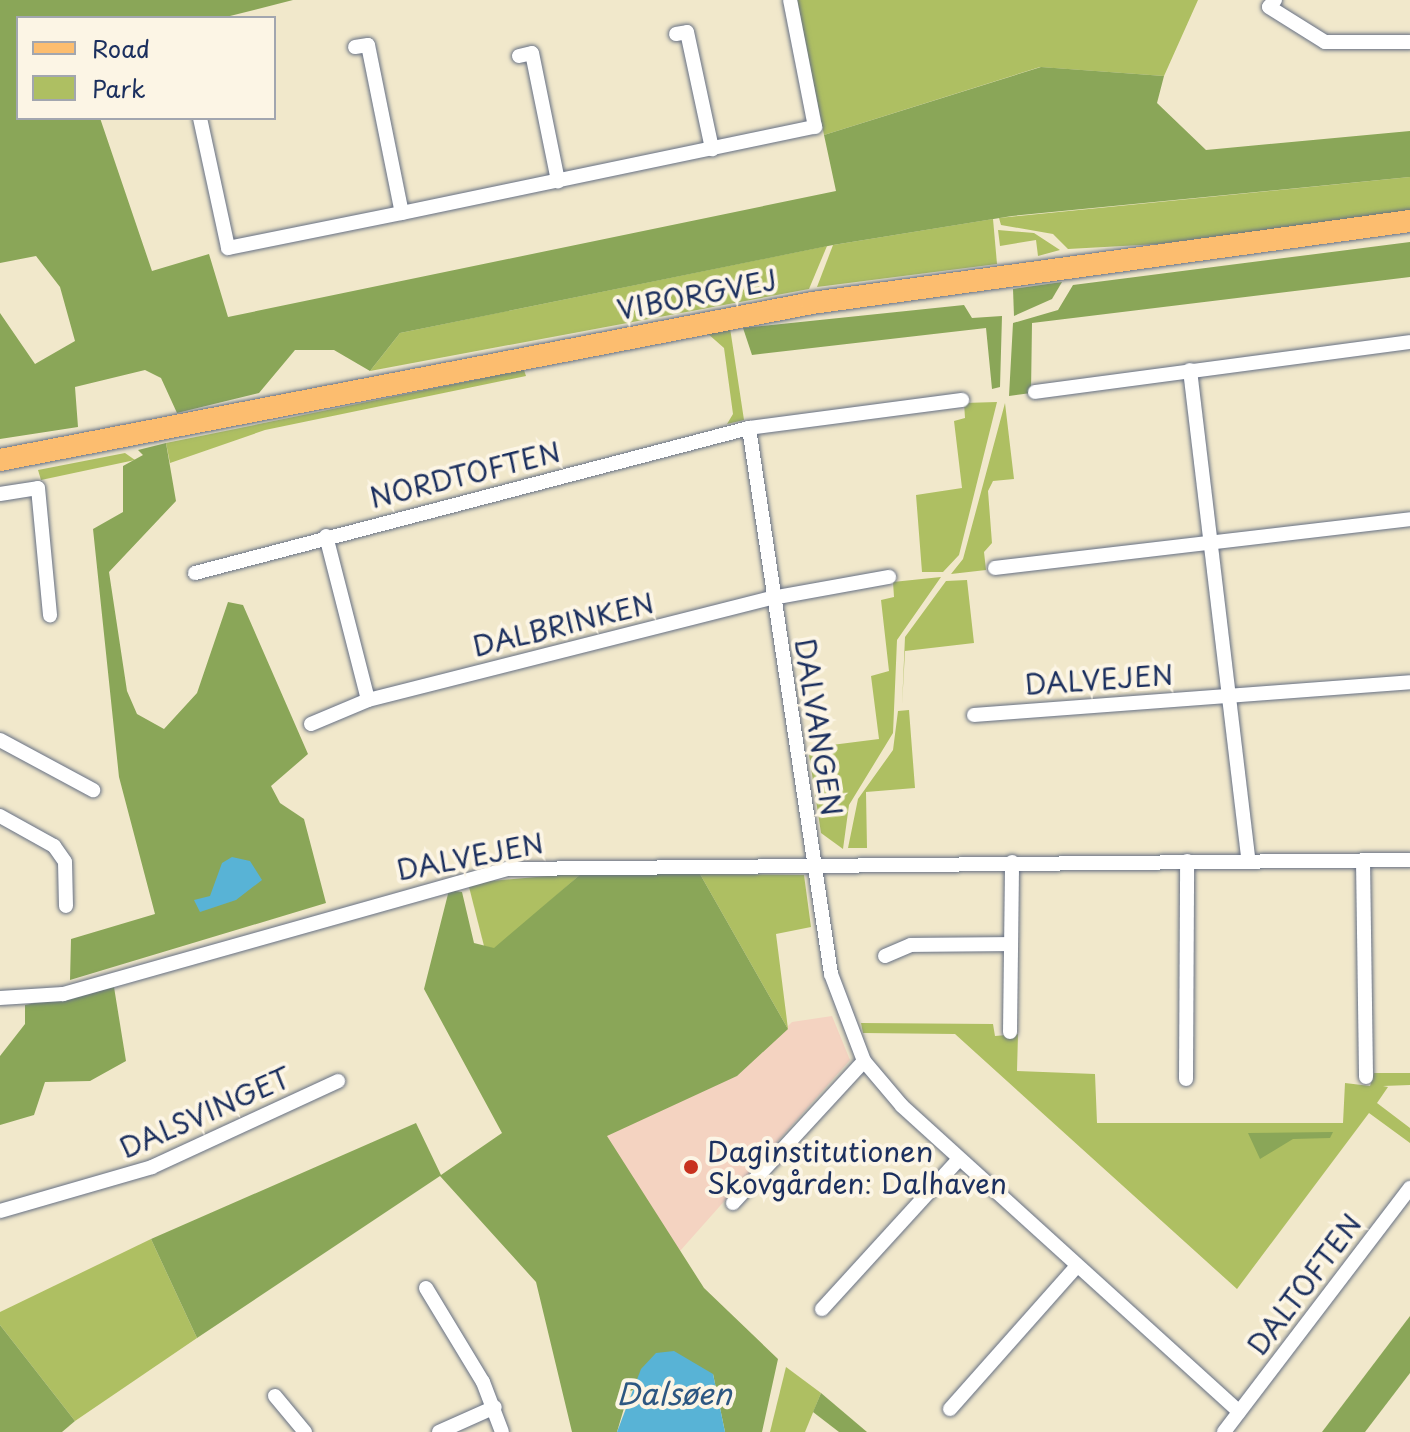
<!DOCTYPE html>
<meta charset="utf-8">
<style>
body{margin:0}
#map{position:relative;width:1410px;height:1432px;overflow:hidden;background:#f1e8cb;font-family:"Playpen Sans",sans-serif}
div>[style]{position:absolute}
.built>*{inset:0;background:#f4d3c1}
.green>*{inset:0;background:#aebf62}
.forest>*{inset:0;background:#8aa658}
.water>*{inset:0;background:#58b3d6}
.roads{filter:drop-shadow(0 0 2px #667084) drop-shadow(0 0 2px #667084)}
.minor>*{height:14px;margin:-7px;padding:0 7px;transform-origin:7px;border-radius:7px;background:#fff}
.primary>*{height:22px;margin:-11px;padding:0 11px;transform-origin:11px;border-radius:11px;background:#fcbd6f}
.dots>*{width:22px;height:22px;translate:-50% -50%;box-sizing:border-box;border:4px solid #fcf5e5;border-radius:50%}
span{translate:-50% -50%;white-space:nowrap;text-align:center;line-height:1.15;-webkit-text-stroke:8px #fcf5e5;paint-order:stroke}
.street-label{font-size:28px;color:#1b2f5e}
.poi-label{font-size:28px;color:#1b2f5e}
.left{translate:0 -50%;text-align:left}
.water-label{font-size:30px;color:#2d5782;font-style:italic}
.legend{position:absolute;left:16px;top:16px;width:260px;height:104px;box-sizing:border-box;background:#fcf5e5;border:2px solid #a2a6af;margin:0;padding:10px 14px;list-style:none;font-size:24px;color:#1b2f5e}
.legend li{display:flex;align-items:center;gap:16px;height:40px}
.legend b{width:40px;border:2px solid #a2a6af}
</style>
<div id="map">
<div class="built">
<i style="clip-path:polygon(832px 1016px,850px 1060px,680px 1251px,601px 1128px,737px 1076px,792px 1022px)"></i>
</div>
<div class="green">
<i style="clip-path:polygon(796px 0,1198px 0,1164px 76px,1040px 67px,824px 135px)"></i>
<i style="clip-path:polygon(1410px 177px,1410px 211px,1159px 244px,1068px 249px,1053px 234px,1001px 225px,999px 218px)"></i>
<i style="clip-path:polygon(993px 219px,997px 264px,817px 287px,833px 245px)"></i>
<i style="clip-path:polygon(998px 230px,1034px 233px,1060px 250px,1038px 256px,1036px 240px,1000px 246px)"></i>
<i style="clip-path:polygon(827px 246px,809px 289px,370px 371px,400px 333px)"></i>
<i style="clip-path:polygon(730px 328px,744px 420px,727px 424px,733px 414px,724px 348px,707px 333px)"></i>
<i style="clip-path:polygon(524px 370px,526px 376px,265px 430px,170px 463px,166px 443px)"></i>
<i style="clip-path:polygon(997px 402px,959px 555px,943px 572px,922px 572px,916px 495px,962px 488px,954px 421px,965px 418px,964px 403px)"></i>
<i style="clip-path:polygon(1005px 403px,1014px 479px,993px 481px,988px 491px,992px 543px,984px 552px,986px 570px,951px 574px,963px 559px)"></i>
<i style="clip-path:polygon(125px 453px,135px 460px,41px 480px,38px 470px)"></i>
<i style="clip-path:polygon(941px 577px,897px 640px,893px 733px,849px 805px,843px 849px,821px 833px,808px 748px,879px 739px,871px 676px,889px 671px,881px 600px,894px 597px,893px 582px)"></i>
<i style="clip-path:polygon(967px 580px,974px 643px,905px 651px,902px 706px,905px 637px,946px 581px)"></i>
<i style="clip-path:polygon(909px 710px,915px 788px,866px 792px,867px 848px,848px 848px,858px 799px,893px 750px,898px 711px)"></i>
<i style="clip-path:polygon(582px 873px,495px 949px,484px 946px,468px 883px)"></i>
<i style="clip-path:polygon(700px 874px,804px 875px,811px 927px,776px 934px,788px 1029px)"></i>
<i style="clip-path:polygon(861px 1023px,993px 1024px,995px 1036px,1018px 1034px,1017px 1071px,1095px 1074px,1097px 1123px,1343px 1123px,1345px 1083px,1370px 1086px,1374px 1073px,1410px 1073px,1410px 1085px,1383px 1086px,1388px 1087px,1377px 1103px,1410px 1128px,1410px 1143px,1369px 1113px,1237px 1289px,955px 1034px,863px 1033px)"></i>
<i style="clip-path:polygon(151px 1239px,197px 1338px,75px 1421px,0 1325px,0 1312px)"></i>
<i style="clip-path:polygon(786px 1367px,821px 1393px,805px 1432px,770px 1432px)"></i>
</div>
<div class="forest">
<i style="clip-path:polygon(0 0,293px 0,222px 18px,18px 18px,18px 118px,100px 118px,152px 271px,209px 254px,228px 317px,836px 191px,824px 135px,1041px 67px,1164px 76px,1157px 103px,1206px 150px,1410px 131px,1410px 177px,1012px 216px,833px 245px,400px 333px,370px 371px,334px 350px,295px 350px,259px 393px,177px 413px,161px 378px,145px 370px,75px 387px,78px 427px,0 439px,0 313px,35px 364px,75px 341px,60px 287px,36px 256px,0 263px)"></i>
<i style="clip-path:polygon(1410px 242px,1410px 277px,1032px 323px,1031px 393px,1009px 396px,1013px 323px,1058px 310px,1073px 285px)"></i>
<i style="clip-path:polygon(1062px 282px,1052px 299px,1014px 316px,1013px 289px)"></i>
<i style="clip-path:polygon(964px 305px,972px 318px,1002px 316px,1000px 387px,992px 389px,986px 328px,752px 355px,743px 328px)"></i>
<i style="clip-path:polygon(166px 443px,176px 501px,109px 572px,127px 691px,137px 714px,164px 729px,197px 693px,228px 602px,243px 605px,308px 754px,271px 786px,280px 803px,304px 819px,326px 903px,70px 980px,71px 939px,155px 914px,119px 777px,93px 529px,123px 512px,123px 466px,143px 455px,138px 450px)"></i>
<i style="clip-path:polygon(582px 873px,700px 874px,788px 1029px,737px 1076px,607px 1136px,704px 1288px,778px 1359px,762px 1432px,725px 1432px,713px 1374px,629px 1391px,617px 1432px,572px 1432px,536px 1282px,440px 1176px,197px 1338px,151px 1239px,416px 1123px,441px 1175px,502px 1133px,424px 989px,449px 890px,462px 892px,474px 943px,494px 948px)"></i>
<i style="clip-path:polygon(114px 987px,126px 1061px,90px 1081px,45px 1082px,34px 1115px,0 1125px,0 1056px,25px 1024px,25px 1005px)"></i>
<i style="clip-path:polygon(1333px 1132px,1330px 1138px,1293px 1139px,1260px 1159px,1248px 1133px)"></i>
<i style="clip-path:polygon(1410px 1316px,1410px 1373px,1365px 1432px,1322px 1432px)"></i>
<i style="clip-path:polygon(0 1325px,75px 1421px,62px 1432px,0 1432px)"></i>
<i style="clip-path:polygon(821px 1393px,867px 1432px,839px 1432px,813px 1412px)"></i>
</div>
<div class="water">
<i style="clip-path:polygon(232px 857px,250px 861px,262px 880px,236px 900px,200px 912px,194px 900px,210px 896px,222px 863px)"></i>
<i style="clip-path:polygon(674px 1351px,713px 1374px,725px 1432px,617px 1432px,641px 1369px,656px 1353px)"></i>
</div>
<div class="roads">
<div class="minor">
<i style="left:1275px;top:0;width:9px;rotate:131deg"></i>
<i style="left:1269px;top:7px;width:66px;rotate:32deg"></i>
<i style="left:1325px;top:42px;width:85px"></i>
<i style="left:676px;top:34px;width:11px;rotate:-10deg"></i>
<i style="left:687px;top:32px;width:120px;rotate:77.9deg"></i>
<i style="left:355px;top:47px;width:13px;rotate:-9deg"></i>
<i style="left:368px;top:45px;width:171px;rotate:78.6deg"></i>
<i style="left:519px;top:56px;width:13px;rotate:-13deg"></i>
<i style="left:532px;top:53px;width:131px;rotate:78.5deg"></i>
<i style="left:200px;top:118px;width:133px;rotate:77.8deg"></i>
<i style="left:228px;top:248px;width:177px;rotate:-11.4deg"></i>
<i style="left:402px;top:213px;width:422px;rotate:-11.8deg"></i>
<i style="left:815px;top:127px;width:129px;rotate:-101.1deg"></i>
<i style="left:1190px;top:370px;width:493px;rotate:83.2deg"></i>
<i style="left:1035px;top:392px;width:378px;rotate:-7.6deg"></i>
<i style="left:749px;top:428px;width:552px;rotate:81.46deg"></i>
<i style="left:831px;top:974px;width:93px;rotate:69.2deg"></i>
<i style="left:864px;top:1061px;width:59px;rotate:49.8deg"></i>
<i style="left:902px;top:1106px;width:455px;rotate:42.2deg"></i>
<i style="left:0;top:494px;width:38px;rotate:-9deg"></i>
<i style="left:38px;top:488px;width:128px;rotate:84.6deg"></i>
<i style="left:326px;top:536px;width:169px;rotate:75.6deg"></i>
<i style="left:995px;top:568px;width:418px;rotate:-6.7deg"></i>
<i style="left:195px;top:573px;width:573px;rotate:-14.67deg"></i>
<i style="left:749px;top:428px;width:215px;rotate:-7.5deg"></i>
<i style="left:974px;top:715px;width:437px;rotate:-4.3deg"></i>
<i style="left:311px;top:724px;width:62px;rotate:-22.8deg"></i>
<i style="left:368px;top:700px;width:417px;rotate:-14.2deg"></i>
<i style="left:772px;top:598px;width:119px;rotate:-10.2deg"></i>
<i style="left:0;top:740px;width:106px;rotate:28.3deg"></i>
<i style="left:0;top:816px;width:62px;rotate:29.1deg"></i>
<i style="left:54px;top:846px;width:19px;rotate:55deg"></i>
<i style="left:65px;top:862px;width:44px;rotate:88.7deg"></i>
<i style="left:1363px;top:860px;width:217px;rotate:89.2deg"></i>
<i style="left:885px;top:956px;width:28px;rotate:-23deg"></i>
<i style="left:911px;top:945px;width:99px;rotate:-0.6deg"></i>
<i style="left:0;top:998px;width:63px;rotate:-3.6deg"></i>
<i style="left:63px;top:994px;width:461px;rotate:-15.7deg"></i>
<i style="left:507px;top:869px;width:903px;rotate:-0.57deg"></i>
<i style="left:1010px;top:1032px;width:170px;rotate:-89.3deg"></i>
<i style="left:1186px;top:1079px;width:218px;rotate:-89.7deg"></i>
<i style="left:733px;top:1203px;width:193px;rotate:-47.3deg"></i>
<i style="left:0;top:1211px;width:158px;rotate:-16.1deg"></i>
<i style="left:152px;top:1167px;width:205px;rotate:-24.8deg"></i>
<i style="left:426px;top:1288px;width:110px;rotate:58.8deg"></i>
<i style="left:483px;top:1382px;width:53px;rotate:69.2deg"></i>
<i style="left:822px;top:1309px;width:203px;rotate:-47.6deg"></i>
<i style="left:275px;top:1396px;width:47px;rotate:50.2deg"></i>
<i style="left:950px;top:1409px;width:191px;rotate:-48.4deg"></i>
<i style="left:439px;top:1432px;width:61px;rotate:-24.1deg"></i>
<i style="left:1224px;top:1432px;width:307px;rotate:-52.7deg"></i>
</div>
<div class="primary">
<i style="left:0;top:460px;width:827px;rotate:-10.94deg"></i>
<i style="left:812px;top:303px;width:604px;rotate:-7.81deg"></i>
</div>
</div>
<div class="dots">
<i style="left:691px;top:1167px;background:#c8321e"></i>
</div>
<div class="street-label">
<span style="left:697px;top:294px;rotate:-11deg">VIBORGVEJ</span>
<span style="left:465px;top:474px;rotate:-14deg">NORDTOFTEN</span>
<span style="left:563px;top:624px;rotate:-14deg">DALBRINKEN</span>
<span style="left:1099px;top:679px;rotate:-4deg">DALVEJEN</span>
<span style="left:819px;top:727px;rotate:81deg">DALVANGEN</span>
<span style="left:470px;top:856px;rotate:-11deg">DALVEJEN</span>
<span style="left:205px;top:1112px;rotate:-24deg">DALSVINGET</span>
<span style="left:1304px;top:1284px;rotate:-53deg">DALTOFTEN</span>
</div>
<div class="poi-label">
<span class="left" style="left:707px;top:1167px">Daginstitutionen<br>Skovgården: Dalhaven</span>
</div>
<div class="water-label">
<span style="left:674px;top:1393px">Dalsøen</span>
</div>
<ul class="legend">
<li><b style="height:10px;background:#fcbd6f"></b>Road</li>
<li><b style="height:22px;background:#aebf62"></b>Park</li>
</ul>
</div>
